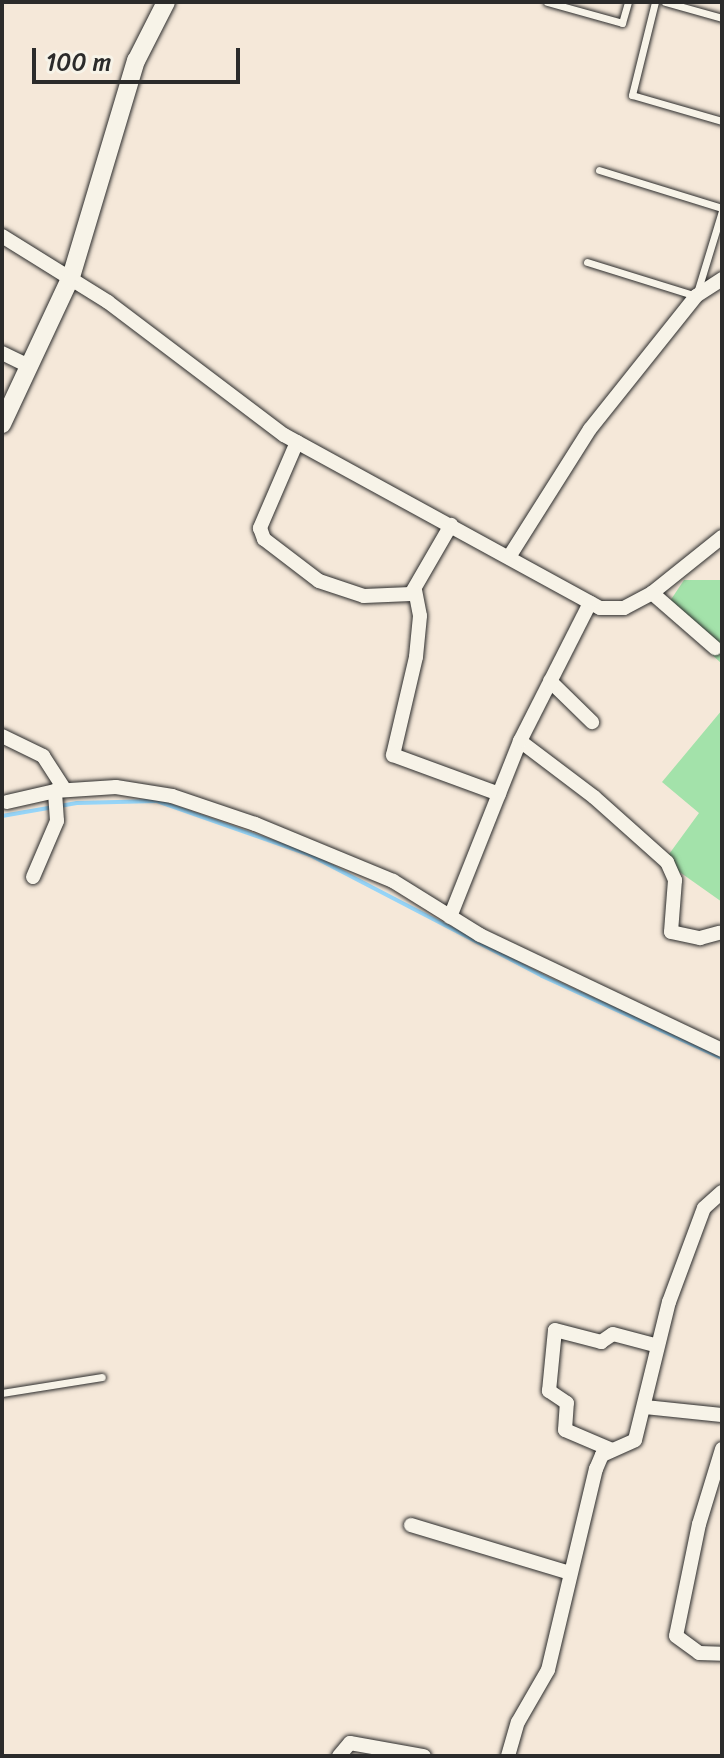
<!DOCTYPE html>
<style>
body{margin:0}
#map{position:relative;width:724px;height:1758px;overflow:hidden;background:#f5e8d9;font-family:Sriracha,sans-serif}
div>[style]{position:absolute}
.green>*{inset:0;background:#a3e2aa}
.stream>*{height:4px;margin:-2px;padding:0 2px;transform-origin:2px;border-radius:2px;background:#96d5f8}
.roads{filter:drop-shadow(0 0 2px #2b2b2b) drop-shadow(0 0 2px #2b2b2b)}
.lane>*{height:7px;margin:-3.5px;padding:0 3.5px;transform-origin:3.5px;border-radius:3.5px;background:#f7f3e8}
.street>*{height:14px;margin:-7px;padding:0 7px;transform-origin:7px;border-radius:7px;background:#f7f3e8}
.secondary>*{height:18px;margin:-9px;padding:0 9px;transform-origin:9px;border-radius:9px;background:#f7f3e8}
span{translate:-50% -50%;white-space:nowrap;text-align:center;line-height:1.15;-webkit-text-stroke:6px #f7f3e8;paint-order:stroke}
.frame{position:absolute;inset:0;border:4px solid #2b2b2b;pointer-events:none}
.scale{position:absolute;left:32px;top:48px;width:208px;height:36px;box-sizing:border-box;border:4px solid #2b2b2b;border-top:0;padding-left:10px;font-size:24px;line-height:28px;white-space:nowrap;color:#2b2b2b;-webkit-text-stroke:6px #f7f3e8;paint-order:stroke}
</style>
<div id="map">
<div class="green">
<i style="clip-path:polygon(684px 580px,722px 580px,722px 664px,664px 610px)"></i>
<i style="clip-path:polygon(722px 710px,722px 902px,664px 861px,699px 813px,662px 782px)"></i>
</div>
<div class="stream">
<i style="left:2px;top:816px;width:76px;rotate:-9.8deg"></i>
<i style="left:77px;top:803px;width:80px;rotate:-1.4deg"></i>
<i style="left:157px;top:801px;width:162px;rotate:19.4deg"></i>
<i style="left:310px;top:855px;width:262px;rotate:27.5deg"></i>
<i style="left:542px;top:976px;width:198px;rotate:24.5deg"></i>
</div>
<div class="roads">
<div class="lane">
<i style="left:547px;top:2px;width:78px;rotate:15.6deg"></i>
<i style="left:622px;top:23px;width:22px;rotate:-74deg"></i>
<i style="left:655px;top:2px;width:96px;rotate:103.9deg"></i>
<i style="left:632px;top:95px;width:94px;rotate:16.1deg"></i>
<i style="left:665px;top:2px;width:59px;rotate:15.7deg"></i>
<i style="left:599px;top:170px;width:129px;rotate:17.2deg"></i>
<i style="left:587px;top:262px;width:114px;rotate:17.3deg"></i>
<i style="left:696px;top:296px;width:89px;rotate:-73deg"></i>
<i style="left:2px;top:1393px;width:101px;rotate:-9.1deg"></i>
</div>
<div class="street">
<i style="left:2px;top:236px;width:125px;rotate:31.9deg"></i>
<i style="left:108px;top:302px;width:221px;rotate:37.1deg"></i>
<i style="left:284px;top:435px;width:360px;rotate:28.7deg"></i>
<i style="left:600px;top:608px;width:24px"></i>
<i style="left:624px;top:608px;width:32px;rotate:-28deg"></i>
<i style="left:652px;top:593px;width:90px;rotate:-38.7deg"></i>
<i style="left:2px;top:353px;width:30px;rotate:26deg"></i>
<i style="left:297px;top:442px;width:94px;rotate:113.3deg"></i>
<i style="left:260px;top:528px;width:12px;rotate:70deg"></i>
<i style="left:264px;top:539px;width:69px;rotate:37.4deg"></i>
<i style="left:319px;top:581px;width:47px;rotate:18.4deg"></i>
<i style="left:364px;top:596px;width:47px;rotate:-2.4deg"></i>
<i style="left:411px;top:594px;width:80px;rotate:-59.9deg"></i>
<i style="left:509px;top:557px;width:151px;rotate:-57.7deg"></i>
<i style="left:590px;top:429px;width:170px;rotate:-51.4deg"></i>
<i style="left:696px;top:296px;width:31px;rotate:-33deg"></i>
<i style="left:415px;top:590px;width:26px;rotate:79deg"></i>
<i style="left:420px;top:616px;width:41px;rotate:95.6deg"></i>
<i style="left:416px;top:657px;width:101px;rotate:103.2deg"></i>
<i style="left:393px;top:755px;width:113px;rotate:20.2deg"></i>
<i style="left:652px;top:593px;width:84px;rotate:41.1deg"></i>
<i style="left:550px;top:681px;width:59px;rotate:44.3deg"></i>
<i style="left:2px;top:736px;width:46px;rotate:26deg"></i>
<i style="left:43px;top:756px;width:40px;rotate:57.1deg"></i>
<i style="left:520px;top:741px;width:93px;rotate:37.1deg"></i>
<i style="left:594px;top:797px;width:98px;rotate:41.7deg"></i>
<i style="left:667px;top:862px;width:20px;rotate:66deg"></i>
<i style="left:675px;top:880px;width:52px;rotate:94.4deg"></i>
<i style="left:671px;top:932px;width:30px;rotate:12deg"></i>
<i style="left:700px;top:938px;width:20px;rotate:-15deg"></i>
<i style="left:7px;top:802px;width:49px;rotate:-12.9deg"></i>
<i style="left:55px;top:791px;width:61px;rotate:-3.8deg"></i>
<i style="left:116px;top:787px;width:57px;rotate:9.1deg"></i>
<i style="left:172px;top:796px;width:88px;rotate:18.6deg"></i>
<i style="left:255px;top:824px;width:149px;rotate:22.4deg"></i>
<i style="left:393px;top:881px;width:102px;rotate:31.8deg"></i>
<i style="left:480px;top:935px;width:268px;rotate:25.4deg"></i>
<i style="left:33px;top:877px;width:61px;rotate:-66.8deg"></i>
<i style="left:57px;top:821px;width:30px;rotate:-94deg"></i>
<i style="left:450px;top:917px;width:189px;rotate:-68.3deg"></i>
<i style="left:520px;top:741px;width:155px;rotate:-63.1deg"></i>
<i style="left:645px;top:1407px;width:77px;rotate:5.9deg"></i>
<i style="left:722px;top:1449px;width:78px;rotate:107deg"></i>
<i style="left:699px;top:1524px;width:114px;rotate:101.6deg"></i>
<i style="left:676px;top:1636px;width:29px;rotate:36deg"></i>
<i style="left:699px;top:1653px;width:23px;rotate:2deg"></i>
<i style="left:612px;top:1450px;width:51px;rotate:-156.9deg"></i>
<i style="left:565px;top:1430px;width:27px;rotate:-86deg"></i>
<i style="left:567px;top:1403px;width:22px;rotate:-146deg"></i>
<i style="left:549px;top:1391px;width:61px;rotate:-84.4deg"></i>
<i style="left:555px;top:1330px;width:48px;rotate:14.6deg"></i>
<i style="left:601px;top:1342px;width:14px;rotate:-34deg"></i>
<i style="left:613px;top:1334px;width:43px;rotate:14.7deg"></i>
<i style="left:411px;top:1525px;width:163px;rotate:16.8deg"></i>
<i style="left:339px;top:1756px;width:17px;rotate:-50deg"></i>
<i style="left:350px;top:1743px;width:75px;rotate:10deg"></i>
<i style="left:508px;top:1756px;width:35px;rotate:-74deg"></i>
<i style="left:518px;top:1722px;width:60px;rotate:-60deg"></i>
<i style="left:548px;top:1670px;width:207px;rotate:-76.6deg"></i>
<i style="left:596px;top:1469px;width:15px;rotate:-67deg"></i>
<i style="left:602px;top:1455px;width:36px;rotate:-24deg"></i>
<i style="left:635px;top:1440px;width:142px;rotate:-76.2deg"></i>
<i style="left:669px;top:1302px;width:100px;rotate:-69.6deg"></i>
<i style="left:704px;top:1208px;width:24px;rotate:-42deg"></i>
</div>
<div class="secondary">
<i style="left:2px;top:424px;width:162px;rotate:-64.9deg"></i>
<i style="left:71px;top:277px;width:226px;rotate:-73.3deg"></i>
<i style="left:136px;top:61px;width:66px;rotate:-63deg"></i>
</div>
</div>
<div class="frame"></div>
<div class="scale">100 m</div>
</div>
